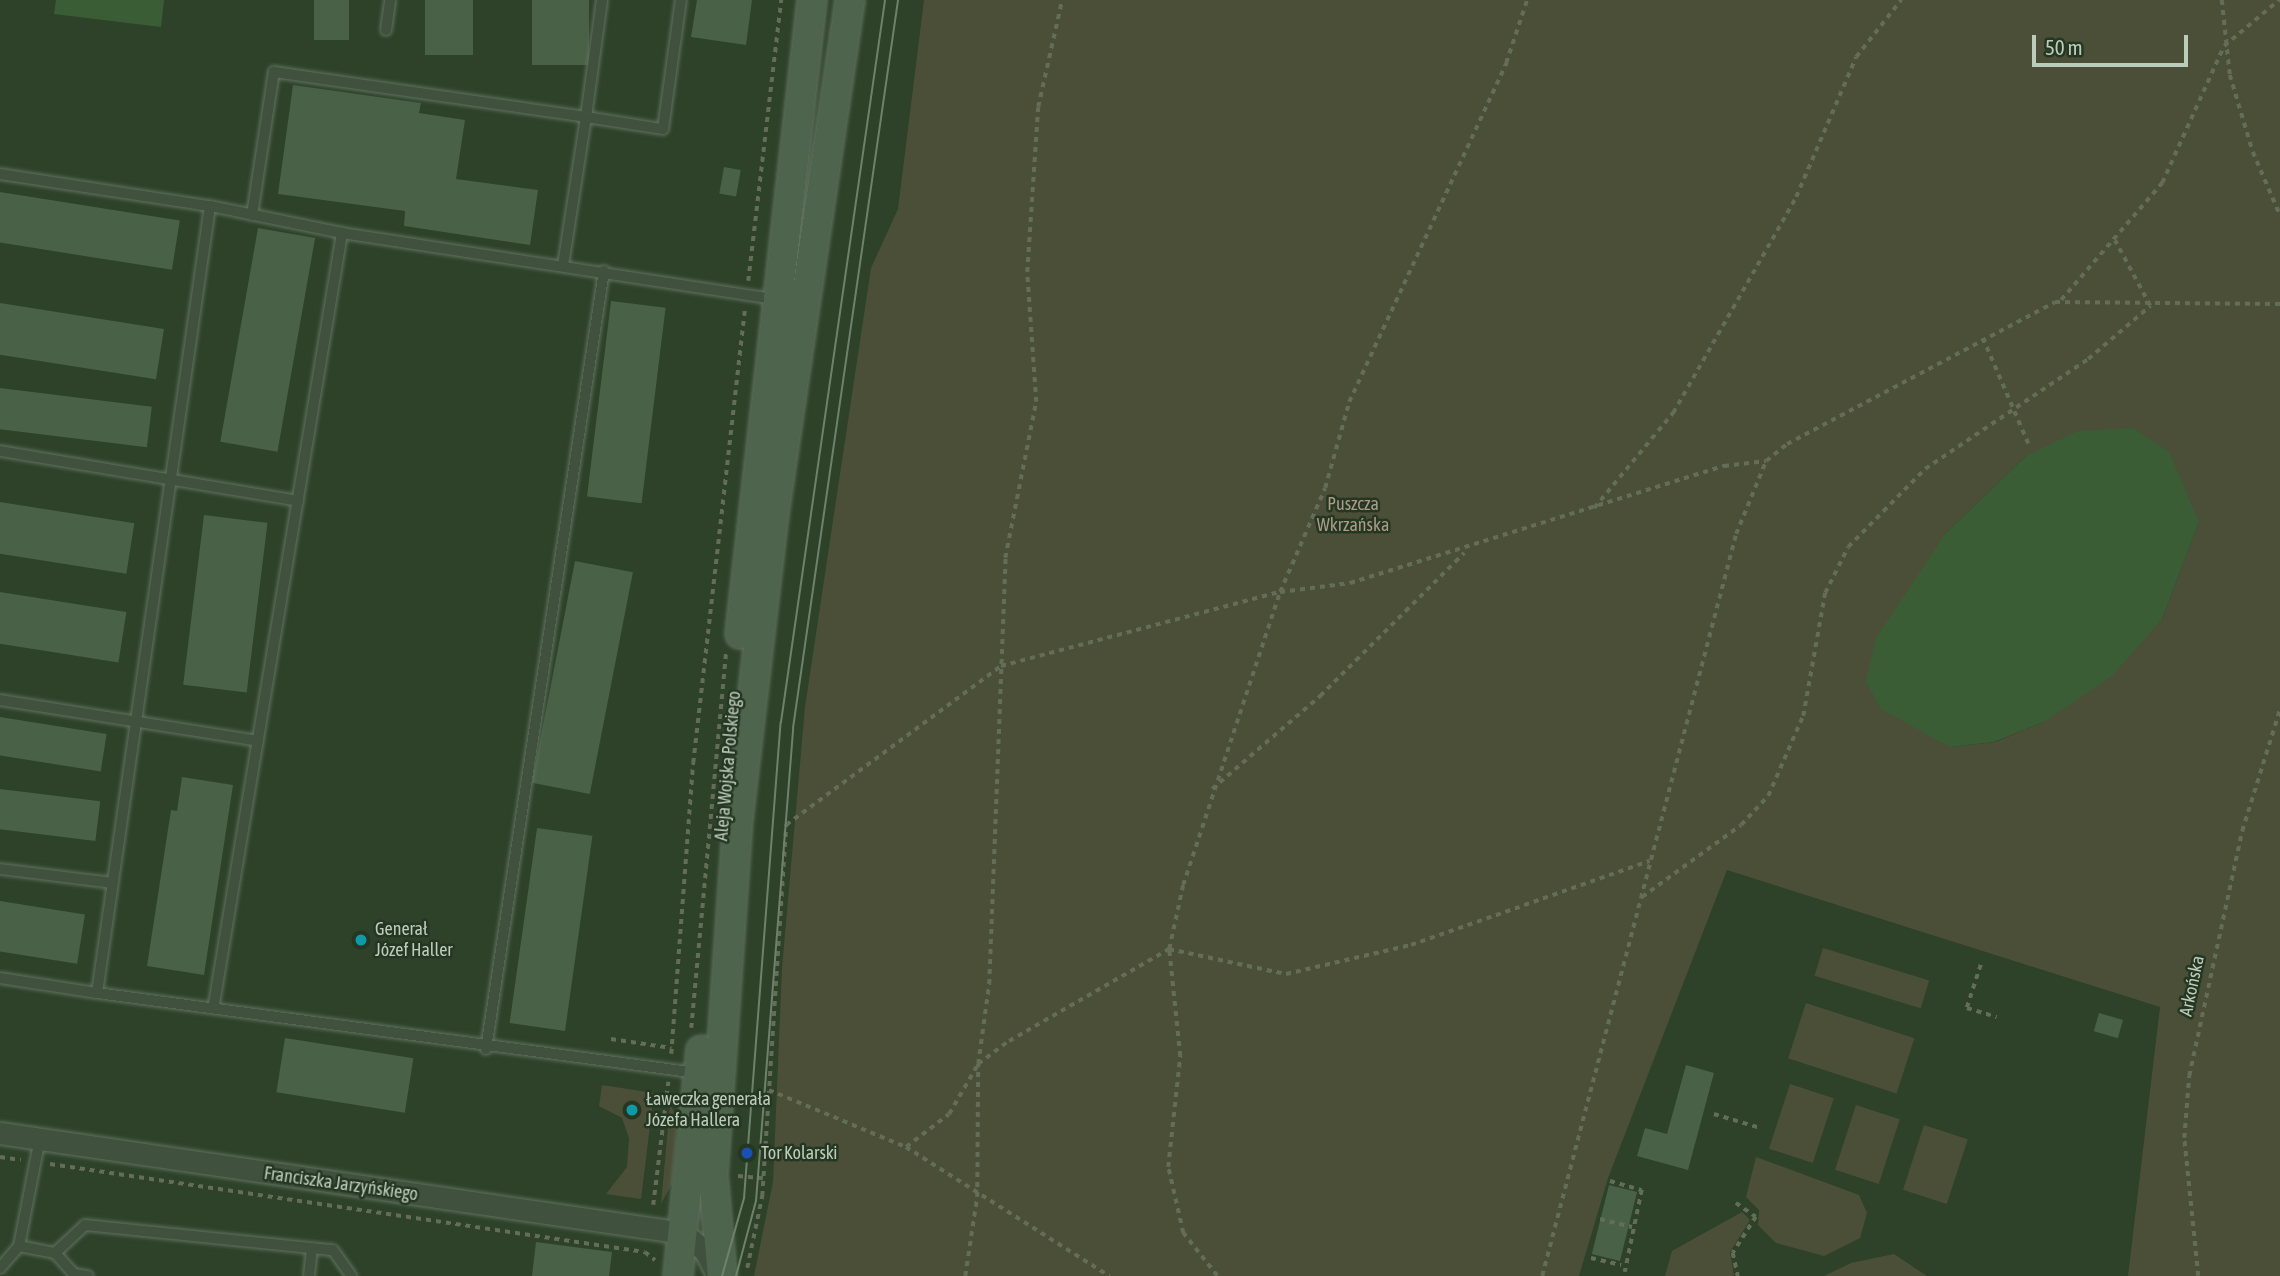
<!DOCTYPE html>
<meta charset="utf-8">
<style>
body{margin:0}
#map{position:relative;width:2280px;height:1276px;overflow:hidden;background:#2d4229;font-family:"Asap Condensed",sans-serif}
div>[style]{position:absolute}
.green>*{inset:0;background:#4b4f38;transform-origin:0 0}
.water>*{inset:0;background:#3a5d35}
.building>*{inset:0;background:#496146;transform-origin:0 0}
.path>*{height:3.5px;margin-top:-1.75px;transform-origin:0;background:repeating-linear-gradient(90deg,#636d58 0 5px,transparent 0 10px)}
.roads{filter:drop-shadow(0 0 2px #61725f) drop-shadow(0 0 2px #61725f)}
.lane>*{height:10px;margin:-5px;padding:0 5px;transform-origin:5px;border-radius:5px;background:#40523d}
.street>*{height:21px;margin:-10.5px;padding:0 10.5px;transform-origin:10.5px;border-radius:10.5px;background:#40523d}
.secondary>*{height:28px;margin:-14px;padding:0 14px;transform-origin:14px;border-radius:14px;background:#4e644c}
.tram>*{height:2px;margin:-1px;padding:0 1px;transform-origin:1px;border-radius:1px;background:#6e826b}
.dots>*{width:19px;height:19px;translate:-50% -50%;box-sizing:border-box;border:4px solid #253722;border-radius:50%}
span{translate:-50% -50%;white-space:nowrap;text-align:center;line-height:1.15;-webkit-text-stroke:5px #253722;paint-order:stroke}
.park-label{font-size:18px;color:#aa9a88}
.street-label{font-size:18px;color:#bcccbb}
.poi-label{font-size:18px;color:#bcccbb}
.left{translate:0 -50%;text-align:left}
.scale{position:absolute;left:2032px;top:35px;width:156px;height:32px;box-sizing:border-box;border:4px solid #bcccbb;border-top:0;padding-left:9px;font-size:21px;line-height:24px;white-space:nowrap;color:#bcccbb;-webkit-text-stroke:5px #253722;paint-order:stroke}
</style>
<div id="map">
<div class="green">
<i style="clip-path:polygon(evenodd,924px 0,2280px 0,2280px 1276px,2128px 1276px,2160px 1007px,1727px 870px,1608px 1178px,1579px 1276px,754px 1276px,773px 1182px,782px 968px,805px 707px,871px 268px,898px 209px,924px 0,2026px 456px,2199px 522px,2162px 619px,2044px 722px,1995px 742px,1950px 747px,1945px 534px,2026px 456px)"></i>
<i style="left:1823px;top:948px;width:111px;height:29px;rotate:17deg"></i>
<i style="left:1806px;top:1003px;width:114px;height:58px;rotate:18deg"></i>
<i style="left:1790px;top:1084px;width:46px;height:68px;rotate:18deg"></i>
<i style="clip-path:polygon(602px 1085px,654px 1093px,641px 1199px,606px 1194px,627px 1167px,629px 1138px,622px 1118px,599px 1106px)"></i>
<i style="clip-path:polygon(670px 1105px,678px 1118px,672px 1184px,661px 1204px)"></i>
<i style="left:1856px;top:1105px;width:46px;height:68px;rotate:18deg"></i>
<i style="left:1924px;top:1125px;width:46px;height:68px;rotate:18deg"></i>
<i style="clip-path:polygon(1756px 1157px,1859px 1195px,1867px 1213px,1860px 1238px,1824px 1256px,1776px 1243px,1758px 1225px,1759px 1210px,1746px 1197px)"></i>
<i style="clip-path:polygon(1742px 1212px,1750px 1220px,1730px 1252px,1734px 1276px,1665px 1276px,1672px 1251px)"></i>
<i style="clip-path:polygon(1894px 1254px,1927px 1276px,1824px 1276px,1851px 1263px)"></i>
</div>
<div class="water">
<i style="clip-path:polygon(56px 0,164px 0,161px 27px,54px 14px)"></i>
<i style="clip-path:polygon(2133px 428px,2169px 452px,2199px 522px,2162px 619px,2113px 675px,2044px 722px,1994px 742px,1950px 747px,1881px 709px,1866px 682px,1876px 638px,1945px 534px,2026px 456px,2078px 431px)"></i>
</div>
<div class="building">
<i style="left:314px;top:0;width:35px;height:40px"></i>
<i style="left:425px;top:0;width:48px;height:55px"></i>
<i style="left:532px;top:0;width:57px;height:65px"></i>
<i style="clip-path:polygon(697px 0,752px 0,746px 45px,691px 37px)"></i>
<i style="clip-path:polygon(293px 85px,421px 103px,419px 113px,465px 120px,456px 179px,538px 190px,530px 245px,404px 226px,405px 211px,278px 194px)"></i>
<i style="left:724px;top:167px;width:17px;height:27px;rotate:10deg"></i>
<i style="left:0;top:192px;width:182px;height:50px;rotate:9deg"></i>
<i style="left:258px;top:228px;width:58px;height:217px;rotate:10deg"></i>
<i style="left:611px;top:301px;width:55px;height:197px;rotate:7deg"></i>
<i style="left:0;top:303px;width:166px;height:51px;rotate:9deg"></i>
<i style="left:0;top:388px;width:153px;height:41px;rotate:7deg"></i>
<i style="left:0;top:502px;width:136px;height:51px;rotate:9deg"></i>
<i style="left:204px;top:515px;width:64px;height:171px;rotate:7deg"></i>
<i style="left:575px;top:561px;width:59px;height:226px;rotate:11deg"></i>
<i style="left:0;top:592px;width:128px;height:51px;rotate:9deg"></i>
<i style="left:0;top:717px;width:108px;height:38px;rotate:9deg"></i>
<i style="clip-path:polygon(182px 777px,233px 785px,204px 975px,147px 966px,171px 810px,177px 811px)"></i>
<i style="left:0;top:789px;width:101px;height:40px;rotate:7deg"></i>
<i style="left:537px;top:828px;width:56px;height:197px;rotate:8deg"></i>
<i style="left:0;top:901px;width:86px;height:50px;rotate:9deg"></i>
<i style="left:2099px;top:1013px;width:25px;height:19px;rotate:16deg"></i>
<i style="left:285px;top:1038px;width:130px;height:55px;rotate:9deg"></i>
<i style="clip-path:polygon(1686px 1065px,1714px 1073px,1688px 1170px,1637px 1156px,1645px 1128px,1667px 1134px)"></i>
<i style="left:1609px;top:1185px;width:29px;height:71px;rotate:14deg"></i>
<i style="clip-path:polygon(536px 1242px,612px 1252px,609px 1276px,532px 1276px)"></i>
</div>
<div class="path">
<i style="left:2222px;top:0;width:75px;rotate:83.9deg"></i>
<i style="left:2230px;top:75px;width:80px;rotate:73.4deg"></i>
<i style="left:2253px;top:152px;width:69px;rotate:66.8deg"></i>
<i style="left:748px;top:281px;width:283px;rotate:-83.3deg"></i>
<i style="left:2061px;top:300px;width:155px;rotate:-49.2deg"></i>
<i style="left:2162px;top:183px;width:150px;rotate:-65.7deg"></i>
<i style="left:2224px;top:46px;width:72px;rotate:-39.9deg"></i>
<i style="left:1983px;top:338px;width:119px;rotate:66.7deg"></i>
<i style="left:1594px;top:508px;width:124px;rotate:-50.3deg"></i>
<i style="left:1673px;top:413px;width:249px;rotate:-60.3deg"></i>
<i style="left:1796px;top:197px;width:152px;rotate:-66.8deg"></i>
<i style="left:1856px;top:57px;width:73px;rotate:-51.7deg"></i>
<i style="left:1212px;top:789px;width:143px;rotate:-40.7deg"></i>
<i style="left:1320px;top:696px;width:203px;rotate:-44.8deg"></i>
<i style="left:1642px;top:897px;width:122px;rotate:-36deg"></i>
<i style="left:1741px;top:825px;width:40px;rotate:-47deg"></i>
<i style="left:1768px;top:796px;width:87px;rotate:-66.4deg"></i>
<i style="left:1803px;top:716px;width:125px;rotate:-79.9deg"></i>
<i style="left:1825px;top:593px;width:51px;rotate:-63.4deg"></i>
<i style="left:1848px;top:547px;width:110px;rotate:-45.4deg"></i>
<i style="left:1925px;top:469px;width:197px;rotate:-34deg"></i>
<i style="left:2088px;top:359px;width:82px;rotate:-40.5deg"></i>
<i style="left:2150px;top:306px;width:74px;rotate:-118.3deg"></i>
<i style="left:1981px;top:965px;width:45px;rotate:108deg"></i>
<i style="left:1967px;top:1008px;width:31px;rotate:17deg"></i>
<i style="left:691px;top:1028px;width:378px;rotate:-84.7deg"></i>
<i style="left:611px;top:1039px;width:61px;rotate:8.5deg"></i>
<i style="left:671px;top:1054px;width:292px;rotate:-85.7deg"></i>
<i style="left:693px;top:763px;width:457px;rotate:-83.5deg"></i>
<i style="left:769px;top:1090px;width:148px;rotate:22.6deg"></i>
<i style="left:906px;top:1147px;width:241px;rotate:32.4deg"></i>
<i style="left:1714px;top:1114px;width:48px;rotate:16.9deg"></i>
<i style="left:906px;top:1147px;width:54px;rotate:-37.5deg"></i>
<i style="left:949px;top:1114px;width:58px;rotate:-59.9deg"></i>
<i style="left:978px;top:1064px;width:39px;rotate:-37deg"></i>
<i style="left:1009px;top:1041px;width:185px;rotate:-29.9deg"></i>
<i style="left:1169px;top:949px;width:120px;rotate:12.1deg"></i>
<i style="left:1286px;top:974px;width:128px;rotate:-13.1deg"></i>
<i style="left:1411px;top:945px;width:253px;rotate:-19.4deg"></i>
<i style="left:0;top:1157px;width:21px;rotate:8deg"></i>
<i style="left:50px;top:1164px;width:601px;rotate:8.41deg"></i>
<i style="left:645px;top:1252px;width:13px;rotate:39deg"></i>
<i style="left:738px;top:1176px;width:25px;rotate:5deg"></i>
<i style="left:1610px;top:1181px;width:33px;rotate:16deg"></i>
<i style="left:1642px;top:1190px;width:84px;rotate:101.7deg"></i>
<i style="left:1736px;top:1203px;width:24px;rotate:35deg"></i>
<i style="left:1756px;top:1217px;width:43px;rotate:122.6deg"></i>
<i style="left:1733px;top:1253px;width:24px;rotate:78deg"></i>
<i style="left:653px;top:1205px;width:124px;rotate:-83deg"></i>
<i style="left:1600px;top:1219px;width:33px;rotate:14deg"></i>
<i style="left:1591px;top:1258px;width:31px;rotate:13deg"></i>
<i style="left:747px;top:1268px;width:74px;rotate:-78.2deg"></i>
<i style="left:762px;top:1196px;width:372px;rotate:-86.3deg"></i>
<i style="left:786px;top:825px;width:267px;rotate:-36.5deg"></i>
<i style="left:1001px;top:666px;width:289px;rotate:-14.9deg"></i>
<i style="left:1280px;top:592px;width:71px;rotate:-7.3deg"></i>
<i style="left:1350px;top:583px;width:392px;rotate:-17.4deg"></i>
<i style="left:1724px;top:466px;width:42px;rotate:-6.8deg"></i>
<i style="left:965px;top:1276px;width:80px;rotate:-81.4deg"></i>
<i style="left:977px;top:1197px;width:133px;rotate:-89.6deg"></i>
<i style="left:978px;top:1064px;width:81px;rotate:-82.2deg"></i>
<i style="left:989px;top:984px;width:426px;rotate:-87.8deg"></i>
<i style="left:1005px;top:558px;width:159px;rotate:-78.8deg"></i>
<i style="left:1036px;top:402px;width:130px;rotate:-94deg"></i>
<i style="left:1027px;top:272px;width:165px;rotate:-86.2deg"></i>
<i style="left:1038px;top:107px;width:110px;rotate:-77.4deg"></i>
<i style="left:1217px;top:1276px;width:55px;rotate:-128.3deg"></i>
<i style="left:1183px;top:1233px;width:68px;rotate:-102.8deg"></i>
<i style="left:1168px;top:1167px;width:112px;rotate:-83.8deg"></i>
<i style="left:1180px;top:1056px;width:108px;rotate:-95.9deg"></i>
<i style="left:1169px;top:949px;width:66px;rotate:-77.7deg"></i>
<i style="left:1183px;top:885px;width:309px;rotate:-71.7deg"></i>
<i style="left:1280px;top:592px;width:113px;rotate:-66.6deg"></i>
<i style="left:1325px;top:488px;width:89px;rotate:-74.4deg"></i>
<i style="left:1349px;top:402px;width:374px;rotate:-65.1deg"></i>
<i style="left:1506px;top:63px;width:66px;rotate:-71.6deg"></i>
<i style="left:1542px;top:1276px;width:767px;rotate:-75.35deg"></i>
<i style="left:1736px;top:534px;width:79px;rotate:-67.7deg"></i>
<i style="left:1766px;top:461px;width:27px;rotate:-39deg"></i>
<i style="left:1787px;top:444px;width:303px;rotate:-27.9deg"></i>
<i style="left:2055px;top:302px;width:225px;rotate:0.5deg"></i>
<i style="left:2198px;top:1276px;width:139px;rotate:-95.8deg"></i>
<i style="left:2184px;top:1138px;width:62px;rotate:-85.4deg"></i>
<i style="left:2189px;top:1076px;width:251px;rotate:-77.8deg"></i>
<i style="left:2242px;top:831px;width:128px;rotate:-72.7deg"></i>
</div>
<div class="roads">
<div class="lane">
<i style="left:602px;top:0;width:118px;rotate:97.8deg"></i>
<i style="left:586px;top:117px;width:78px;rotate:8.9deg"></i>
<i style="left:663px;top:129px;width:130px;rotate:-82.1deg"></i>
<i style="left:386px;top:30px;width:30px;rotate:-82deg"></i>
<i style="left:0;top:174px;width:212px;rotate:8.7deg"></i>
<i style="left:252px;top:215px;width:145px;rotate:-81.3deg"></i>
<i style="left:274px;top:72px;width:315px;rotate:8.2deg"></i>
<i style="left:586px;top:117px;width:150px;rotate:98.8deg"></i>
<i style="left:342px;top:233px;width:437px;rotate:8.7deg"></i>
<i style="left:0;top:451px;width:302px;rotate:9.5deg"></i>
<i style="left:0;top:700px;width:261px;rotate:9deg"></i>
<i style="left:0;top:869px;width:113px;rotate:7.1deg"></i>
<i style="left:0;top:978px;width:98px;rotate:8.8deg"></i>
<i style="left:214px;top:1004px;width:782px;rotate:-80.57deg"></i>
<i style="left:342px;top:233px;width:135px;rotate:-168.4deg"></i>
<i style="left:210px;top:206px;width:795px;rotate:98.17deg"></i>
<i style="left:97px;top:993px;width:605px;rotate:7.59deg"></i>
<i style="left:486px;top:1049px;width:787px;rotate:-81.38deg"></i>
<i style="left:40px;top:1138px;width:110px;rotate:101deg"></i>
<i style="left:19px;top:1246px;width:37px;rotate:11deg"></i>
<i style="left:55px;top:1253px;width:28px;rotate:48deg"></i>
<i style="left:74px;top:1274px;width:14px;rotate:8deg"></i>
<i style="left:55px;top:1253px;width:41px;rotate:-43deg"></i>
<i style="left:85px;top:1225px;width:249px;rotate:5.8deg"></i>
<i style="left:333px;top:1250px;width:32px;rotate:55deg"></i>
<i style="left:0;top:1268px;width:29px;rotate:-49deg"></i>
<i style="left:309px;top:1276px;width:28px;rotate:-84deg"></i>
</div>
<div class="street">
<i style="left:0;top:1133px;width:690px;rotate:8.33deg"></i>
<i style="left:683px;top:1233px;width:28px;rotate:39deg"></i>
<i style="left:705px;top:1251px;width:28px;rotate:63deg"></i>
</div>
<div class="secondary">
<i style="left:740px;top:634px;width:638px;rotate:-83.52deg"></i>
<i style="left:678px;top:1276px;width:227px;rotate:-84.2deg"></i>
<i style="left:722px;top:1276px;width:101px;rotate:-95.1deg"></i>
<i style="left:713px;top:1175px;width:348px;rotate:-86deg"></i>
<i style="left:737px;top:828px;width:309px;rotate:-83.3deg"></i>
<i style="left:773px;top:521px;width:527px;rotate:-81.59deg"></i>
</div>
</div>
<div class="tram">
<i style="left:722px;top:1276px;width:81px;rotate:-74.2deg"></i>
<i style="left:744px;top:1198px;width:477px;rotate:-85.6deg"></i>
<i style="left:781px;top:722px;width:729px;rotate:-81.8deg"></i>
<i style="left:736px;top:1276px;width:78px;rotate:-75.1deg"></i>
<i style="left:756px;top:1201px;width:474px;rotate:-85.5deg"></i>
<i style="left:793px;top:728px;width:736px;rotate:-81.79deg"></i>
</div>
<div class="dots">
<i style="left:361px;top:940px;background:#0f9aa8"></i>
<i style="left:632px;top:1110px;background:#0f9aa8"></i>
<i style="left:747px;top:1153px;background:#1a4fb4"></i>
</div>
<div class="park-label">
<span style="left:1353px;top:515px">Puszcza<br>Wkrzańska</span>
</div>
<div class="street-label">
<span style="left:728px;top:766px;rotate:-85deg">Aleja Wojska Polskiego</span>
<span style="left:2192px;top:986px;rotate:-78deg">Arkońska</span>
<span style="left:341px;top:1184px;rotate:8deg">Franciszka Jarzyńskiego</span>
</div>
<div class="poi-label">
<span class="left" style="left:375px;top:940px">Generał<br>Józef Haller</span>
<span class="left" style="left:646px;top:1110px">Ławeczka generała<br>Józefa Hallera</span>
<span class="left" style="left:761px;top:1153px">Tor Kolarski</span>
</div>
<div class="scale">50 m</div>
</div>
